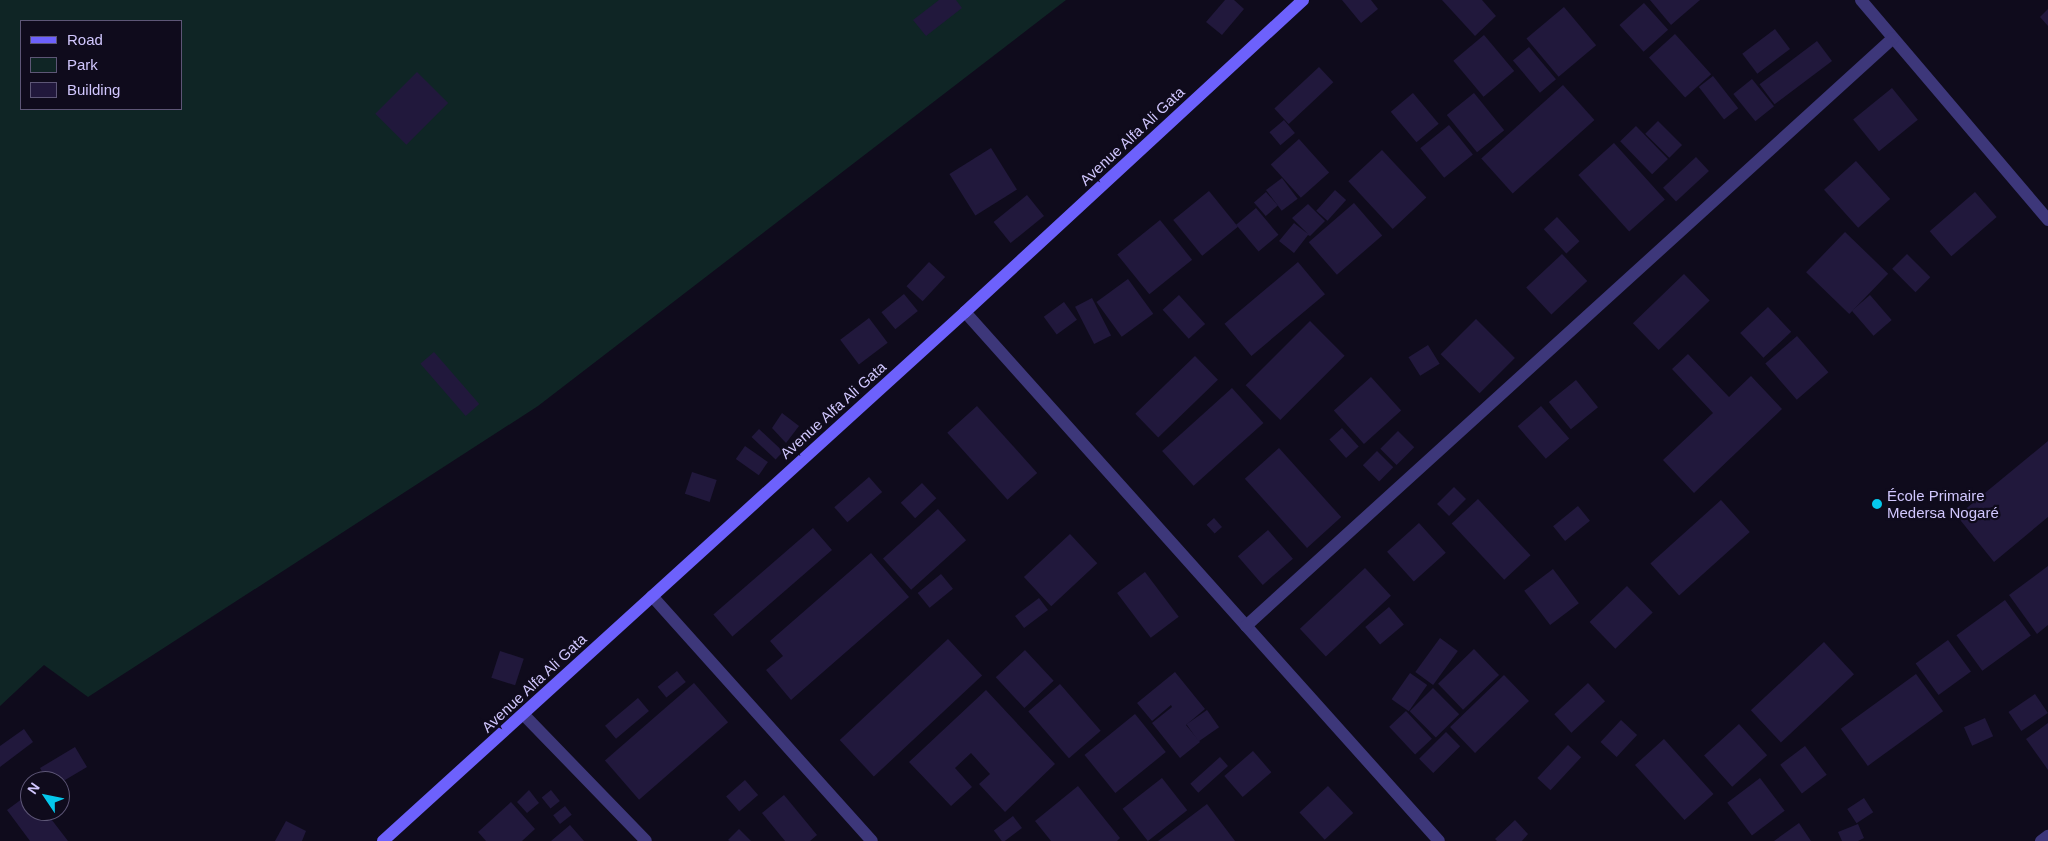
<!DOCTYPE html>
<meta charset="utf-8">
<style>
body{margin:0}
#map{position:relative;width:2048px;height:841px;overflow:hidden;background:#0f0b1c;font-family:Helvetica,sans-serif}
div>[style]{position:absolute}
.green>*{inset:0;background:#0f2525}
.building>*{inset:0;background:#21183c;transform-origin:0 0}
.street>*{height:12px;margin:-6px;padding:0 6px;transform-origin:6px;border-radius:6px;background:#3d377a}
.secondary>*{height:12px;margin:-6px;padding:0 6px;transform-origin:6px;border-radius:6px;background:#6d61fc}
.dots>*{width:14px;height:14px;translate:-50% -50%;box-sizing:border-box;border:2px solid #0f0b1c;border-radius:50%}
span{translate:-50% -50%;white-space:nowrap;text-align:center;line-height:1.15;-webkit-text-stroke:4.5px #0f0b1c;paint-order:stroke}
.street-label{font-size:15px;color:#d1c7fe}
.poi-label{font-size:15px;color:#d1c7fe}
.left{translate:0 -50%;text-align:left}
.legend{position:absolute;left:20px;top:20px;width:162px;height:90px;box-sizing:border-box;background:#0f0b1c;border:1px solid #5d5676;margin:0;padding:6px 9px;list-style:none;font-size:15px;color:#d1c7fe}
.legend li{display:flex;align-items:center;gap:10px;height:25px}
.legend b{width:25px;border:1px solid #5d5676}
.north{position:absolute;left:20px;top:771px;width:50px;height:50px;box-sizing:border-box;background:#0f0b1c;border:1px solid #5d5676;border-radius:50%;rotate:304deg;font-size:14px;font-weight:700;line-height:20px;text-align:center;color:#d1c7fe}
.north::after{content:'';display:block;margin:auto;width:18px;height:22px;background:#05c8ec;clip-path:polygon(50% 0,100% 100%,50% 72%,0 100%)}
</style>
<div id="map">
<div class="green">
<i style="clip-path:polygon(evenodd,0 0,1066px 0,538px 406px,88px 697px,44px 665px,0 706px,0 0,21px 21px,181px 21px,181px 109px,21px 109px,21px 21px)"></i>
</div>
<div class="building">
<i style="clip-path:polygon(939px 0,956px 0,962px 8px,926px 36px,913px 20px)"></i>
<i style="clip-path:polygon(1225px 0,1234px 0,1244px 9px,1222px 35px,1206px 22px)"></i>
<i style="clip-path:polygon(1342px 0,1371px 0,1378px 9px,1361px 23px)"></i>
<i style="clip-path:polygon(1442px 0,1482px 0,1496px 16px,1475px 36px)"></i>
<i style="clip-path:polygon(1650px 0,1700px 0,1671px 25px)"></i>
<i style="left:1644px;top:3px;width:36px;height:33px;rotate:48deg"></i>
<i style="left:1564px;top:7px;width:50px;height:49px;rotate:50deg"></i>
<i style="clip-path:polygon(2048px 9px,2048px 26px,2040px 17px)"></i>
<i style="left:1775px;top:29px;width:25px;height:41px;rotate:53deg"></i>
<i style="left:1675px;top:34px;width:54px;height:35px;rotate:48deg"></i>
<i style="left:1484px;top:35px;width:47px;height:40px;rotate:50deg"></i>
<i style="left:1817px;top:41px;width:25px;height:72px;rotate:53deg"></i>
<i style="left:1529px;top:47px;width:42px;height:21px;rotate:50deg"></i>
<i style="left:1319px;top:67px;width:21px;height:61px;rotate:47deg"></i>
<i style="left:417px;top:72px;width:44px;height:59px;rotate:45deg"></i>
<i style="left:1713px;top:76px;width:41px;height:18px;rotate:52deg"></i>
<i style="left:1752px;top:79px;width:35px;height:24px;rotate:51deg"></i>
<i style="left:1563px;top:85px;width:47px;height:110px;rotate:48deg"></i>
<i style="left:1892px;top:88px;width:41px;height:50px;rotate:51deg"></i>
<i style="left:1413px;top:93px;width:40px;height:29px;rotate:50deg"></i>
<i style="left:1474px;top:93px;width:48px;height:35px;rotate:51deg"></i>
<i style="left:1284px;top:120px;width:17px;height:19px;rotate:50deg"></i>
<i style="left:1658px;top:121px;width:34px;height:18px;rotate:45deg"></i>
<i style="left:1449px;top:125px;width:38px;height:37px;rotate:51deg"></i>
<i style="left:1636px;top:126px;width:46px;height:22px;rotate:46deg"></i>
<i style="left:1299px;top:139px;width:45px;height:38px;rotate:48deg"></i>
<i style="left:1614px;top:143px;width:76px;height:48px;rotate:48deg"></i>
<i style="left:991px;top:148px;width:49px;height:49px;rotate:58deg"></i>
<i style="left:1382px;top:150px;width:65px;height:46px;rotate:47deg"></i>
<i style="left:1696px;top:157px;width:19px;height:45px;rotate:47deg"></i>
<i style="left:1856px;top:161px;width:51px;height:43px;rotate:48deg"></i>
<i style="left:1282px;top:178px;width:26px;height:20px;rotate:53deg"></i>
<i style="left:1335px;top:190px;width:15px;height:28px;rotate:42deg"></i>
<i style="left:1209px;top:191px;width:46px;height:46px;rotate:51deg"></i>
<i style="left:1266px;top:192px;width:18px;height:16px;rotate:49deg"></i>
<i style="left:1975px;top:192px;width:33px;height:60px;rotate:49deg"></i>
<i style="left:1027px;top:195px;width:27px;height:43px;rotate:51deg"></i>
<i style="left:1354px;top:203px;width:43px;height:60px;rotate:49deg"></i>
<i style="clip-path:polygon(1308px 204px,1325px 221px,1310px 236px,1308px 235px,1294px 253px,1279px 241px,1294px 223px,1308px 234px,1292px 218px)"></i>
<i style="left:1256px;top:208px;width:35px;height:26px;rotate:50deg"></i>
<i style="left:1557px;top:217px;width:33px;height:18px;rotate:47deg"></i>
<i style="left:1160px;top:220px;width:51px;height:55px;rotate:51deg"></i>
<i style="left:1845px;top:232px;width:60px;height:56px;rotate:44deg"></i>
<i style="left:1562px;top:254px;width:37px;height:49px;rotate:47deg"></i>
<i style="left:1907px;top:254px;width:33px;height:21px;rotate:45deg"></i>
<i style="left:929px;top:262px;width:22px;height:33px;rotate:43deg"></i>
<i style="left:1298px;top:262px;width:42px;height:96px;rotate:50deg"></i>
<i style="left:1684px;top:274px;width:37px;height:71px;rotate:46deg"></i>
<i style="left:1128px;top:279px;width:43px;height:39px;rotate:54deg"></i>
<i style="left:904px;top:294px;width:22px;height:29px;rotate:51deg"></i>
<i style="left:1179px;top:295px;width:39px;height:22px;rotate:48deg"></i>
<i style="left:1870px;top:295px;width:33px;height:24px;rotate:49deg"></i>
<i style="left:1092px;top:298px;width:42px;height:19px;rotate:63deg"></i>
<i style="left:1064px;top:302px;width:22px;height:25px;rotate:54deg"></i>
<i style="left:1768px;top:307px;width:34px;height:38px;rotate:47deg"></i>
<i style="left:869px;top:318px;width:31px;height:36px;rotate:53deg"></i>
<i style="left:1476px;top:319px;width:55px;height:50px;rotate:45deg"></i>
<i style="left:1310px;top:321px;width:49px;height:91px;rotate:45deg"></i>
<i style="left:1797px;top:336px;width:48px;height:42px;rotate:49deg"></i>
<i style="left:1428px;top:345px;width:22px;height:23px;rotate:58deg"></i>
<i style="left:434px;top:352px;width:69px;height:18px;rotate:49deg"></i>
<i style="clip-path:polygon(1688px 354px,1729px 397px,1751px 376px,1782px 409px,1694px 493px,1663px 460px,1713px 413px,1672px 369px)"></i>
<i style="left:1195px;top:356px;width:33px;height:83px;rotate:46deg"></i>
<i style="left:1371px;top:377px;width:45px;height:50px;rotate:48deg"></i>
<i style="left:1576px;top:380px;width:35px;height:35px;rotate:51deg"></i>
<i style="left:1232px;top:388px;width:47px;height:94px;rotate:48deg"></i>
<i style="left:977px;top:406px;width:90px;height:40px;rotate:48deg"></i>
<i style="left:1541px;top:406px;width:43px;height:31px;rotate:49deg"></i>
<i style="clip-path:polygon(782px 413px,799px 426px,786px 443px,772px 428px)"></i>
<i style="left:1342px;top:428px;width:25px;height:17px;rotate:48deg"></i>
<i style="left:759px;top:429px;width:33px;height:11px;rotate:43deg"></i>
<i style="left:1398px;top:431px;width:23px;height:25px;rotate:45deg"></i>
<i style="clip-path:polygon(2048px 441px,2048px 517px,1994px 562px,1957px 516px)"></i>
<i style="left:745px;top:446px;width:28px;height:16px;rotate:35deg"></i>
<i style="left:1279px;top:448px;width:93px;height:46px;rotate:48deg"></i>
<i style="left:1377px;top:451px;width:23px;height:20px;rotate:45deg"></i>
<i style="left:692px;top:472px;width:26px;height:23px;rotate:18deg"></i>
<i style="left:869px;top:477px;width:20px;height:46px;rotate:49deg"></i>
<i style="left:922px;top:483px;width:21px;height:29px;rotate:47deg"></i>
<i style="left:1454px;top:487px;width:17px;height:24px;rotate:45deg"></i>
<i style="left:1478px;top:499px;width:77px;height:36px;rotate:47deg"></i>
<i style="left:1721px;top:500px;width:43px;height:95px;rotate:48deg"></i>
<i style="left:1578px;top:506px;width:19px;height:32px;rotate:51deg"></i>
<i style="left:938px;top:509px;width:42px;height:74px;rotate:48deg"></i>
<i style="left:1214px;top:518px;width:12px;height:10px;rotate:48deg"></i>
<i style="left:1419px;top:523px;width:40px;height:43px;rotate:48deg"></i>
<i style="left:813px;top:528px;width:29px;height:132px;rotate:49deg"></i>
<i style="left:1268px;top:530px;width:38px;height:40px;rotate:49deg"></i>
<i style="left:1070px;top:534px;width:40px;height:63px;rotate:47deg"></i>
<i style="clip-path:polygon(871px 553px,909px 597px,791px 700px,766px 670px,783px 656px,770px 641px)"></i>
<i style="clip-path:polygon(2048px 566px,2048px 625px,2037px 634px,2009px 595px)"></i>
<i style="left:1365px;top:568px;width:38px;height:89px;rotate:47deg"></i>
<i style="left:1553px;top:569px;width:43px;height:36px;rotate:53deg"></i>
<i style="left:1145px;top:572px;width:56px;height:35px;rotate:53deg"></i>
<i style="left:941px;top:574px;width:19px;height:30px;rotate:51deg"></i>
<i style="left:1627px;top:586px;width:37px;height:52px;rotate:46deg"></i>
<i style="left:1039px;top:598px;width:15px;height:30px;rotate:53deg"></i>
<i style="left:2005px;top:600px;width:44px;height:60px;rotate:54deg"></i>
<i style="left:1389px;top:607px;width:23px;height:31px;rotate:50deg"></i>
<i style="left:1440px;top:638px;width:22px;height:42px;rotate:36deg"></i>
<i style="left:948px;top:639px;width:50px;height:148px;rotate:47deg"></i>
<i style="left:1948px;top:640px;width:39px;height:40px;rotate:54deg"></i>
<i style="left:1824px;top:642px;width:44px;height:100px;rotate:47deg"></i>
<i style="left:1474px;top:649px;width:36px;height:50px;rotate:46deg"></i>
<i style="left:1025px;top:650px;width:42px;height:40px;rotate:47deg"></i>
<i style="left:500px;top:651px;width:25px;height:28px;rotate:18deg"></i>
<i style="left:677px;top:671px;width:14px;height:25px;rotate:51deg"></i>
<i style="clip-path:polygon(1175px 672px,1205px 709px,1186px 725px,1200px 742px,1180px 758px,1152px 723px,1172px 707px,1171px 705px,1152px 721px,1137px 703px)"></i>
<i style="left:1410px;top:673px;width:21px;height:32px;rotate:35deg"></i>
<i style="left:1916px;top:674px;width:46px;height:93px;rotate:54deg"></i>
<i style="left:1504px;top:675px;width:36px;height:75px;rotate:46deg"></i>
<i style="left:694px;top:683px;width:52px;height:118px;rotate:49deg"></i>
<i style="left:1588px;top:683px;width:25px;height:46px;rotate:47deg"></i>
<i style="left:1060px;top:684px;width:62px;height:42px;rotate:49deg"></i>
<i style="left:1433px;top:688px;width:37px;height:33px;rotate:45deg"></i>
<i style="clip-path:polygon(986px 690px,1055px 764px,1005px 812px,979px 784px,990px 774px,971px 753px,955px 768px,972px 787px,951px 806px,909px 762px)"></i>
<i style="left:2035px;top:694px;width:23px;height:32px;rotate:56deg"></i>
<i style="left:638px;top:698px;width:17px;height:43px;rotate:50deg"></i>
<i style="left:1207px;top:710px;width:21px;height:25px;rotate:55deg"></i>
<i style="left:1406px;top:711px;width:38px;height:23px;rotate:47deg"></i>
<i style="left:1135px;top:714px;width:49px;height:65px;rotate:51deg"></i>
<i style="left:1985px;top:718px;width:20px;height:23px;rotate:66deg"></i>
<i style="left:1621px;top:720px;width:22px;height:30px;rotate:43deg"></i>
<i style="clip-path:polygon(2048px 723px,2048px 770px,2026px 739px)"></i>
<i style="left:1739px;top:724px;width:42px;height:47px;rotate:48deg"></i>
<i style="clip-path:polygon(24px 729px,33px 742px,0 767px,0 746px)"></i>
<i style="left:1446px;top:732px;width:20px;height:38px;rotate:45deg"></i>
<i style="left:1664px;top:739px;width:74px;height:39px;rotate:48deg"></i>
<i style="left:1568px;top:745px;width:18px;height:45px;rotate:43deg"></i>
<i style="left:1805px;top:746px;width:36px;height:31px;rotate:53deg"></i>
<i style="clip-path:polygon(75px 747px,87px 767px,60px 783px,47px 781px,40px 768px)"></i>
<i style="left:1253px;top:751px;width:28px;height:38px;rotate:49deg"></i>
<i style="left:1220px;top:757px;width:12px;height:40px;rotate:48deg"></i>
<i style="left:1162px;top:778px;width:41px;height:50px;rotate:52deg"></i>
<i style="left:1760px;top:778px;width:41px;height:41px;rotate:53deg"></i>
<i style="left:745px;top:780px;width:20px;height:25px;rotate:49deg"></i>
<i style="clip-path:polygon(1078px 786px,1120px 838px,1117px 841px,1051px 841px,1035px 821px)"></i>
<i style="left:1328px;top:786px;width:37px;height:39px;rotate:47deg"></i>
<i style="clip-path:polygon(529px 790px,539px 803px,527px 813px,517px 802px)"></i>
<i style="left:551px;top:790px;width:14px;height:12px;rotate:51deg"></i>
<i style="clip-path:polygon(30px 793px,30px 811px,45px 811px,68px 841px,30px 841px,7px 810px)"></i>
<i style="clip-path:polygon(784px 795px,817px 835px,810px 841px,785px 841px,762px 813px)"></i>
<i style="left:1864px;top:798px;width:17px;height:20px;rotate:57deg"></i>
<i style="clip-path:polygon(511px 802px,535px 829px,522px 841px,486px 841px,478px 832px)"></i>
<i style="clip-path:polygon(1207px 804px,1235px 841px,1158px 841px)"></i>
<i style="left:565px;top:806px;width:11px;height:15px;rotate:52deg"></i>
<i style="left:1013px;top:816px;width:15px;height:24px;rotate:53deg"></i>
<i style="clip-path:polygon(1515px 820px,1528px 834px,1522px 841px,1497px 841px,1495px 839px)"></i>
<i style="clip-path:polygon(286px 821px,306px 831px,302px 841px,275px 841px)"></i>
<i style="clip-path:polygon(1799px 823px,1811px 841px,1774px 841px)"></i>
<i style="clip-path:polygon(1858px 824px,1864px 838px,1858px 841px,1842px 841px,1838px 832px)"></i>
<i style="clip-path:polygon(570px 825px,584px 841px,551px 841px)"></i>
<i style="clip-path:polygon(739px 829px,751px 841px,730px 841px,728px 840px)"></i>
</div>
<div class="street">
<i style="left:1861px;top:0;width:289px;rotate:49.6deg"></i>
<i style="left:965px;top:312px;width:710px;rotate:48.14deg"></i>
<i style="left:652px;top:596px;width:329px;rotate:48.1deg"></i>
<i style="left:1246px;top:626px;width:874px;rotate:-42.26deg"></i>
<i style="left:524px;top:715px;width:175px;rotate:45.9deg"></i>
<i style="left:2041px;top:841px;width:9px;rotate:-36deg"></i>
</div>
<div class="secondary">
<i style="left:383px;top:841px;width:786px;rotate:-42.27deg"></i>
<i style="left:965px;top:312px;width:460px;rotate:-42.7deg"></i>
</div>
<div class="dots">
<i style="left:1877px;top:504px;background:#05c8ec"></i>
</div>
<div class="street-label">
<span style="left:1132px;top:136px;rotate:-43deg">Avenue Alfa Ali Gata</span>
<span style="left:833px;top:410px;rotate:-42deg">Avenue Alfa Ali Gata</span>
<span style="left:534px;top:683px;rotate:-43deg">Avenue Alfa Ali Gata</span>
</div>
<div class="poi-label">
<span class="left" style="left:1887px;top:504px">École Primaire<br>Medersa Nogaré</span>
</div>
<ul class="legend">
<li><b style="height:6px;background:#6d61fc"></b>Road</li>
<li><b style="height:14px;background:#0f2525"></b>Park</li>
<li><b style="height:14px;background:#21183c"></b>Building</li>
</ul>
<div class="north">N</div>
</div>
